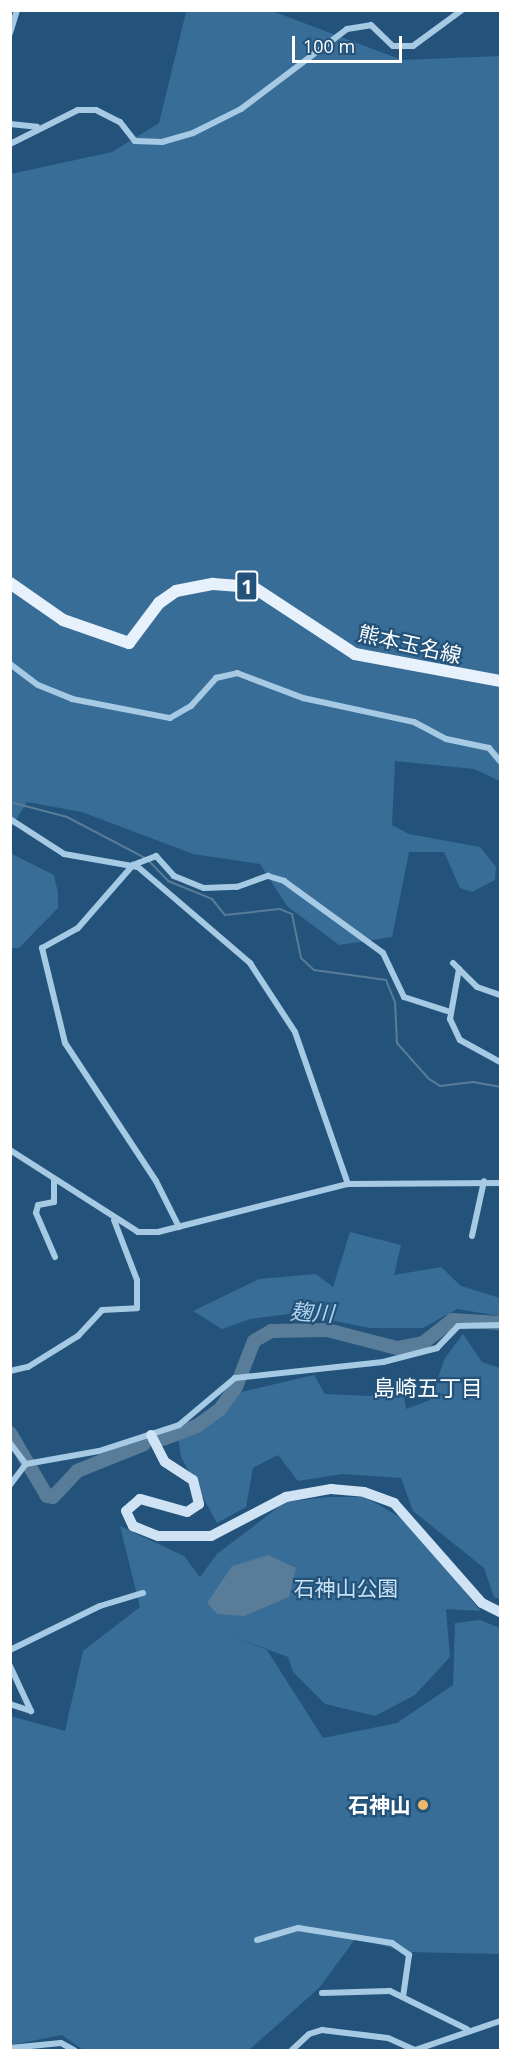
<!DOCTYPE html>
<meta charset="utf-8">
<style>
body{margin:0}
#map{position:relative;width:511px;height:2061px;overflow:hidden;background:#23537a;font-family:"Open Sans","Noto Sans JP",sans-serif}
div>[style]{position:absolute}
.green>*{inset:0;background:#376d97}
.water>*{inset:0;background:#597c98}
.stream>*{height:2px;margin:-1px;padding:0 1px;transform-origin:1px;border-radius:1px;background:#597c98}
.river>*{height:14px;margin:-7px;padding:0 7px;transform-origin:7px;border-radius:7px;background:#597c98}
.street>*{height:6px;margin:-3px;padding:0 3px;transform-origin:3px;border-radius:3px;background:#a6c9e4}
.secondary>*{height:10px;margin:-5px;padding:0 5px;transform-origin:5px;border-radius:5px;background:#cfe3f4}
.primary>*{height:12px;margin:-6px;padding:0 6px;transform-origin:6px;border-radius:6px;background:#e6f1fc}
.dots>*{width:16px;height:16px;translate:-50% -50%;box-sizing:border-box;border:3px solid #23537a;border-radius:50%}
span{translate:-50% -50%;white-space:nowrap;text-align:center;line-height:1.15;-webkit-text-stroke:4.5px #23537a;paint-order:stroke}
.shield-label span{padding:2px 4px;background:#23537a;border:2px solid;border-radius:4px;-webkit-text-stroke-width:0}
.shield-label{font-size:20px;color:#fff;font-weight:700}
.street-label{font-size:21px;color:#fff}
.park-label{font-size:21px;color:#c9e1f4}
.poi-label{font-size:21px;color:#fff;font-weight:700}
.right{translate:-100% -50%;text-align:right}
.water-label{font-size:22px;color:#b1d3ec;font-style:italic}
.neighbourhood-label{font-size:22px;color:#fff}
.frame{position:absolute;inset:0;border:12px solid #fff;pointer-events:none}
.scale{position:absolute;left:292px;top:36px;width:110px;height:27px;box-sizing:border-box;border:3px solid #fff;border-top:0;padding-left:8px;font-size:18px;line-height:21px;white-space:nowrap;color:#fff;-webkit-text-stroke:4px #23537a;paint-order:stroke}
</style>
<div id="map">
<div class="green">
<i style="clip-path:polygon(272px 11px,402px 60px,500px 56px,500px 781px,474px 769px,395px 761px,392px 825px,409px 834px,480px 847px,496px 867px,495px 880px,472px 892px,460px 888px,444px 852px,409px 852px,392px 937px,339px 945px,287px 906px,260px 864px,193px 854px,82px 812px,27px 802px,11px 828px,11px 174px,112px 152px,159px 123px,186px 12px)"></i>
<i style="clip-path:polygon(10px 853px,54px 875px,58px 893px,58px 908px,19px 948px,11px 948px)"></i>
<i style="clip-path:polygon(350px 1232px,401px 1245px,394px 1275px,441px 1267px,461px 1286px,500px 1298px,500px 1316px,457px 1309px,423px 1328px,369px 1328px,296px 1313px,250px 1319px,222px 1329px,193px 1311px,259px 1279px,316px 1274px,333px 1287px)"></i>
<i style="clip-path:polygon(463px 1334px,482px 1362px,500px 1368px,500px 1599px,494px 1597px,484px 1568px,413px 1511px,401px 1478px,343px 1474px,298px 1481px,278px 1455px,253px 1468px,246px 1507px,217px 1523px,181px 1457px,178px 1436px,228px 1395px,314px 1375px,325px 1394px,370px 1396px,403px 1389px,406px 1409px,430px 1400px,445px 1358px)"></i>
<i style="clip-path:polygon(328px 1497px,365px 1497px,403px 1519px,481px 1611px,446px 1609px,450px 1657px,415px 1695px,375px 1716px,325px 1704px,293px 1672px,288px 1657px,227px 1634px,267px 1650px,323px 1738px,397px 1723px,453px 1685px,455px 1623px,480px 1620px,500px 1628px,500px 1954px,406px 1952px,356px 1938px,319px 1988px,249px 2050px,83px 2050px,62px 2035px,11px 2045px,10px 1716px,65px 1731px,83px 1651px,140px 1607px,120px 1526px,184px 1556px,200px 1577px,217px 1554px,285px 1502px)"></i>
</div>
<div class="water">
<i style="clip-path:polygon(268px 1555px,296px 1568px,289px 1597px,244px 1616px,217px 1614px,207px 1603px,232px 1566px)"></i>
</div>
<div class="stream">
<i style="left:10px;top:802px;width:59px;rotate:14.7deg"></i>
<i style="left:67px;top:817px;width:88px;rotate:27.7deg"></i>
<i style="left:149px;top:861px;width:28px;rotate:46deg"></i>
<i style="left:168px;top:881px;width:48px;rotate:22.2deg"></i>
<i style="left:212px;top:899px;width:21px;rotate:51deg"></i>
<i style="left:225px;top:915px;width:55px;rotate:-6.2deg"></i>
<i style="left:280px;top:909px;width:13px;rotate:23deg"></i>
<i style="left:292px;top:914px;width:45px;rotate:78.4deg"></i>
<i style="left:301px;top:958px;width:18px;rotate:43deg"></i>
<i style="left:314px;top:970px;width:73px;rotate:7.9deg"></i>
<i style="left:386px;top:980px;width:24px;rotate:68deg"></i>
<i style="left:395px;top:1002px;width:41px;rotate:87.2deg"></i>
<i style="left:397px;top:1043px;width:48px;rotate:48.4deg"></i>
<i style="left:429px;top:1079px;width:13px;rotate:32deg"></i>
<i style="left:440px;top:1086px;width:33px;rotate:-7deg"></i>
<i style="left:473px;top:1082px;width:27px;rotate:10deg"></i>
</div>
<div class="river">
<i style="left:10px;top:1433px;width:73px;rotate:59.6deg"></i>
<i style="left:47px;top:1496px;width:6px;rotate:9deg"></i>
<i style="left:53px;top:1497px;width:35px;rotate:-47deg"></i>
<i style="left:77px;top:1471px;width:72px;rotate:-21.9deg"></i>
<i style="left:163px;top:1439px;width:36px;rotate:-21deg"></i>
<i style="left:197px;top:1426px;width:29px;rotate:-36deg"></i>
<i style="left:220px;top:1409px;width:27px;rotate:-54deg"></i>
<i style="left:236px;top:1387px;width:49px;rotate:-68.6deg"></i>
<i style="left:254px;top:1341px;width:20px;rotate:-30deg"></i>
<i style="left:271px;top:1331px;width:56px;rotate:-1deg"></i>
<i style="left:327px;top:1330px;width:72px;rotate:14.4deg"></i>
<i style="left:397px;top:1348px;width:26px;rotate:-11deg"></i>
<i style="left:423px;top:1343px;width:37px;rotate:-38deg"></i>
<i style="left:452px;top:1320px;width:48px;rotate:3.6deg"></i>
</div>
<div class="street">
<i style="left:10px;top:33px;width:24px;rotate:-73deg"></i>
<i style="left:10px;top:124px;width:27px;rotate:6deg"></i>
<i style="left:10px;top:144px;width:76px;rotate:-26.6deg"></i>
<i style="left:78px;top:110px;width:18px"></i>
<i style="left:96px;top:110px;width:27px;rotate:27deg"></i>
<i style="left:120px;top:122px;width:24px;rotate:52deg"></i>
<i style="left:135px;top:141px;width:27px;rotate:2deg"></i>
<i style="left:162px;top:142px;width:32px;rotate:-16deg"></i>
<i style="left:193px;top:133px;width:54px;rotate:-26.6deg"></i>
<i style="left:241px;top:109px;width:133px;rotate:-37deg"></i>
<i style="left:347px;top:29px;width:24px;rotate:-9deg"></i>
<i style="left:371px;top:25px;width:30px;rotate:44deg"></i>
<i style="left:393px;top:46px;width:20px"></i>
<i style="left:413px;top:46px;width:61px;rotate:-36.3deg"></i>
<i style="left:10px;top:664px;width:35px;rotate:37deg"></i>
<i style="left:38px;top:685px;width:37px;rotate:22deg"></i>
<i style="left:72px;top:699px;width:100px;rotate:11deg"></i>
<i style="left:170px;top:718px;width:24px;rotate:-30deg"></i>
<i style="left:191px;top:706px;width:38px;rotate:-48deg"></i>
<i style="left:216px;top:678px;width:22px;rotate:-13deg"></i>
<i style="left:237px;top:673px;width:71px;rotate:20.7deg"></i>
<i style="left:303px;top:698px;width:114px;rotate:12.2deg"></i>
<i style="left:414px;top:722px;width:36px;rotate:28deg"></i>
<i style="left:446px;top:739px;width:44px;rotate:11.8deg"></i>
<i style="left:489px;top:748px;width:17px;rotate:50deg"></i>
<i style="left:10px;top:819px;width:64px;rotate:32.9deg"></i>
<i style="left:64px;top:854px;width:75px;rotate:10deg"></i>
<i style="left:138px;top:867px;width:148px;rotate:40.6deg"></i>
<i style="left:250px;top:963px;width:82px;rotate:56.9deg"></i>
<i style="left:295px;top:1032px;width:161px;rotate:70.8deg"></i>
<i style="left:453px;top:963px;width:8px;rotate:45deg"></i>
<i style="left:459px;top:969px;width:51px;rotate:100.2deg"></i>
<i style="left:450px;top:1019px;width:23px;rotate:65deg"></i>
<i style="left:460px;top:1040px;width:46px;rotate:28.8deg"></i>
<i style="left:459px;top:969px;width:25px;rotate:45deg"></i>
<i style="left:477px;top:987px;width:24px;rotate:19deg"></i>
<i style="left:10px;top:1150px;width:152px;rotate:32.6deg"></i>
<i style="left:138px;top:1232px;width:20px"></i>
<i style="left:158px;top:1232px;width:196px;rotate:-14.2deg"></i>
<i style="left:348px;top:1184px;width:152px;rotate:-0.4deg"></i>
<i style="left:54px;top:1180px;width:22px;rotate:90deg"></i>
<i style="left:54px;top:1202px;width:16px;rotate:169deg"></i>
<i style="left:38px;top:1205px;width:8px;rotate:104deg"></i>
<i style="left:36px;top:1213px;width:48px;rotate:66.6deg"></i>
<i style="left:179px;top:1227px;width:51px;rotate:-116.6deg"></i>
<i style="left:156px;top:1181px;width:165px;rotate:-123.4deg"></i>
<i style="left:65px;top:1043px;width:98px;rotate:-103.6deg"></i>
<i style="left:42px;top:948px;width:41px;rotate:-29.1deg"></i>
<i style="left:78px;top:928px;width:84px;rotate:-48.9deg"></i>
<i style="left:133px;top:865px;width:25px;rotate:-21deg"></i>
<i style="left:156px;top:856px;width:27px;rotate:48deg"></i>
<i style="left:174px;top:876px;width:32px;rotate:22deg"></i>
<i style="left:204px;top:888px;width:33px;rotate:-2deg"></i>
<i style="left:237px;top:887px;width:33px;rotate:-20deg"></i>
<i style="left:268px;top:876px;width:17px;rotate:17deg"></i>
<i style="left:284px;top:881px;width:122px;rotate:36deg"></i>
<i style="left:383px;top:953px;width:49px;rotate:64.5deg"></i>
<i style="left:404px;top:997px;width:45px;rotate:18deg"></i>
<i style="left:472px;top:1236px;width:56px;rotate:-77.7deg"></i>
<i style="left:10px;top:1371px;width:18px;rotate:-13deg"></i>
<i style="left:28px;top:1367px;width:59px;rotate:-31.8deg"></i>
<i style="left:78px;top:1336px;width:35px;rotate:-47deg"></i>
<i style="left:102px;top:1310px;width:35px;rotate:-3deg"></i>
<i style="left:137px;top:1308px;width:28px;rotate:-90deg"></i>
<i style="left:137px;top:1280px;width:64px;rotate:-111deg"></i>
<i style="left:10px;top:1443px;width:26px;rotate:53deg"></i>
<i style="left:10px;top:1485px;width:26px;rotate:-53deg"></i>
<i style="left:26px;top:1464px;width:74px;rotate:-10.1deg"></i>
<i style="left:99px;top:1451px;width:84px;rotate:-18deg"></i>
<i style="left:179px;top:1425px;width:73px;rotate:-40deg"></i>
<i style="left:235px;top:1378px;width:149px;rotate:-6.2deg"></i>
<i style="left:383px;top:1362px;width:56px;rotate:-14.5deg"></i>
<i style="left:437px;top:1348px;width:30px;rotate:-46deg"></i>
<i style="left:458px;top:1326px;width:42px;rotate:-1.4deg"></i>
<i style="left:10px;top:1650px;width:100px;rotate:-26.1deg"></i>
<i style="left:100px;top:1606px;width:45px;rotate:-16.8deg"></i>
<i style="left:10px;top:1666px;width:50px;rotate:65deg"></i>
<i style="left:31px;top:1711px;width:22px;rotate:-162deg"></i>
<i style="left:257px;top:1940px;width:43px;rotate:-16.3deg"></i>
<i style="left:298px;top:1928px;width:95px;rotate:9.1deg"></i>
<i style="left:392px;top:1943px;width:21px;rotate:35deg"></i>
<i style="left:409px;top:1955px;width:42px;rotate:98.1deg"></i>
<i style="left:322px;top:1993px;width:68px;rotate:-1.7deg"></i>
<i style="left:390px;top:1991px;width:86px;rotate:26.3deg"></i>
<i style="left:10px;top:2048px;width:51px;rotate:-5.6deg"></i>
<i style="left:61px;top:2043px;width:15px;rotate:28deg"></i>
<i style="left:292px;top:2050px;width:23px;rotate:-43deg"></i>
<i style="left:309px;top:2034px;width:14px;rotate:-17deg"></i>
<i style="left:322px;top:2030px;width:66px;rotate:6.9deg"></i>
<i style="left:388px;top:2038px;width:30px;rotate:24deg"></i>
<i style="left:415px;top:2050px;width:90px;rotate:-18.8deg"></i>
</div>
<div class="secondary">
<i style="left:151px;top:1435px;width:30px;rotate:63deg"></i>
<i style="left:165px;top:1462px;width:33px;rotate:33deg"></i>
<i style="left:193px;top:1480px;width:25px;rotate:76deg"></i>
<i style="left:199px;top:1504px;width:14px;rotate:146deg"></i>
<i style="left:187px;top:1512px;width:49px;rotate:-164.5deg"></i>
<i style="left:140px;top:1499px;width:18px;rotate:139deg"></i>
<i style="left:126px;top:1511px;width:17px;rotate:65deg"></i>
<i style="left:133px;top:1526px;width:27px;rotate:22deg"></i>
<i style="left:158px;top:1536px;width:53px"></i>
<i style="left:211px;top:1536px;width:85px;rotate:-27.5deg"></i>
<i style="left:286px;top:1497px;width:46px;rotate:-10.1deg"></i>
<i style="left:331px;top:1489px;width:33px;rotate:5deg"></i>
<i style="left:364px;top:1492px;width:32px;rotate:20deg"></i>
<i style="left:394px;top:1503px;width:133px;rotate:48.7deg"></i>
<i style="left:482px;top:1603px;width:20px;rotate:27deg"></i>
</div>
<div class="primary">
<i style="left:10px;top:583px;width:65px;rotate:34.9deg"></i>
<i style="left:63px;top:620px;width:70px;rotate:19.2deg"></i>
<i style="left:129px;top:643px;width:50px;rotate:-53.1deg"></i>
<i style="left:159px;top:603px;width:21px;rotate:-35deg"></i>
<i style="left:176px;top:591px;width:38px;rotate:-11deg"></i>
<i style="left:213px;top:584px;width:40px;rotate:4.3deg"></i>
<i style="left:253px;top:587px;width:122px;rotate:33.3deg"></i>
<i style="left:355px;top:654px;width:147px;rotate:10.5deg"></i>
</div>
<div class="dots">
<i style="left:423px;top:1805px;background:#efb869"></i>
</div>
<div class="shield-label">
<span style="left:247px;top:586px">1</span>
</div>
<div class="street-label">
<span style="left:410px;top:644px;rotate:13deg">熊本玉名線</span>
</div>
<div class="park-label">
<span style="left:346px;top:1588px">石神山公園</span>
</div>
<div class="poi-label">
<span class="right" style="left:411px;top:1805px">石神山</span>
</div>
<div class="water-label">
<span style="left:312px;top:1312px;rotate:3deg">麹川</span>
</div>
<div class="neighbourhood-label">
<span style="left:428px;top:1388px">島崎五丁目</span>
</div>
<div class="frame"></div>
<div class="scale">100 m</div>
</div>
